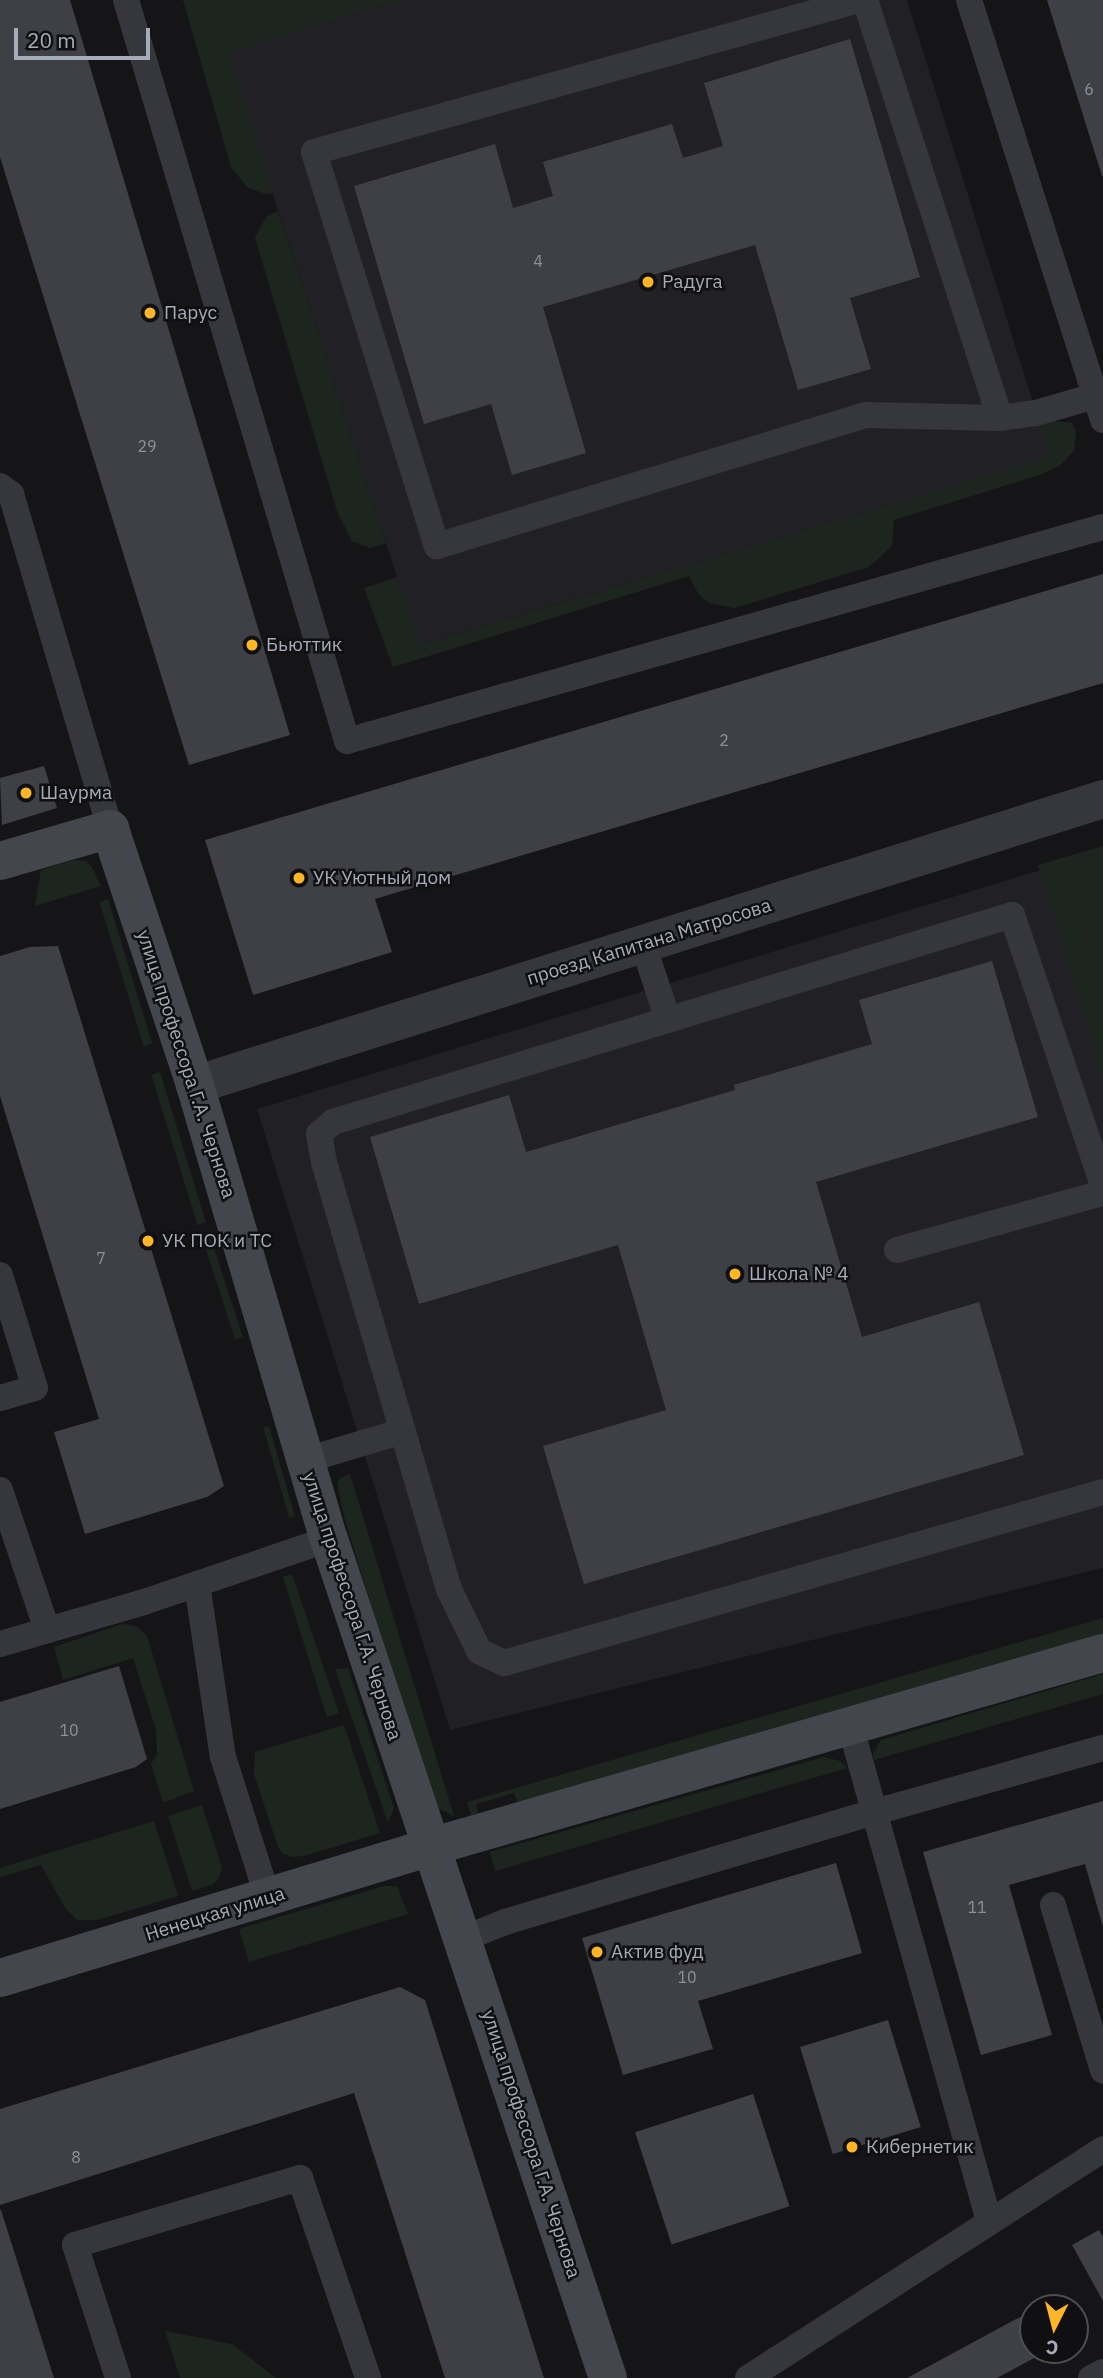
<!DOCTYPE html>
<meta charset="utf-8">
<style>
body{margin:0}
#map{position:relative;width:1103px;height:2378px;overflow:hidden;background:#151517;font-family:"IBM Plex Sans",sans-serif}
div>[style]{position:absolute}
.built>*{inset:0;background:#212125}
.green>*{inset:0;background:#1d261e;transform-origin:0 0}
.building>*{inset:0;background:#3f4045;transform-origin:0 0}
.lane>*{height:26px;margin:-13px;padding:0 13px;transform-origin:13px;border-radius:13px;background:#36373d}
.street>*{height:38px;margin:-19px;padding:0 19px;transform-origin:19px;border-radius:19px;background:#36373d}
.secondary>*{height:38px;margin:-19px;padding:0 19px;transform-origin:19px;border-radius:19px;background:#44464d}
.dots>*{width:19px;height:19px;translate:-50% -50%;box-sizing:border-box;border:4px solid #101012;border-radius:50%}
span{translate:-50% -50%;white-space:nowrap;text-align:center;line-height:1.15;-webkit-text-stroke:5px #101012;paint-order:stroke}
.number-label{font-size:16px;color:#8c919c}
.number-label span{-webkit-text-stroke-width:0}
.poi-label{font-size:19px;color:#a6acb9}
.left{translate:0 -50%;text-align:left}
.street-label{font-size:19px;color:#a6acb9}
.north{position:absolute;left:1019px;top:2294px;width:70px;height:70px;box-sizing:border-box;background:#101012;border:2px solid #4c4e55;border-radius:50%;rotate:186deg;font-size:19px;font-weight:700;line-height:28px;text-align:center;color:#a6acb9}
.north::after{content:'';display:block;margin:auto;width:24px;height:32px;background:#ffb626;clip-path:polygon(50% 0,100% 100%,50% 72%,0 100%)}
.scale{position:absolute;left:14px;top:28px;width:136px;height:32px;box-sizing:border-box;border:4px solid #a6acb9;border-top:0;padding-left:9px;font-size:21px;line-height:24px;white-space:nowrap;color:#a6acb9;-webkit-text-stroke:5px #101012;paint-order:stroke}
</style>
<div id="map">
<div class="built">
<i style="clip-path:polygon(400px 0,907px 0,1050px 457px,419px 645px,227px 53px)"></i>
<i style="clip-path:polygon(1103px 851px,1103px 1568px,450px 1730px,257px 1109px)"></i>
</div>
<div class="green">
<i style="clip-path:polygon(183px 0,400px 0,228px 53px,273px 193px,265px 194px,247px 187px,231px 167px)"></i>
<i style="clip-path:polygon(278px 211px,386px 543px,370px 548px,352px 541px,337px 511px,255px 238px,266px 217px)"></i>
<i style="clip-path:polygon(1055px 421px,1072px 423px,1076px 431px,1074px 450px,1062px 464px,1043px 474px,894px 520px,892px 546px,869px 567px,734px 608px,709px 603px,699px 595px,689px 576px,393px 667px,364px 588px,397px 577px,420px 645px,1049px 457px,1039px 424px)"></i>
<i style="clip-path:polygon(1103px 846px,1103px 1075px,1038px 865px)"></i>
<i style="clip-path:polygon(74px 860px,85px 861px,92px 867px,101px 886px,35px 906px,41px 870px)"></i>
<i style="left:108px;top:899px;width:151px;height:9px;rotate:73deg"></i>
<i style="left:160px;top:1072px;width:157px;height:9px;rotate:73deg"></i>
<i style="left:209px;top:1233px;width:109px;height:8px;rotate:72deg"></i>
<i style="left:269px;top:1426px;width:94px;height:6px;rotate:74deg"></i>
<i style="clip-path:polygon(350px 1474px,454px 1816px,439px 1809px,431px 1799px,345px 1520px,337px 1484px,340px 1478px)"></i>
<i style="clip-path:polygon(292px 1574px,339px 1713px,327px 1717px,283px 1577px)"></i>
<i style="clip-path:polygon(1103px 1618px,1103px 1636px,518px 1803px,514px 1793px,476px 1804px,478px 1813px,471px 1815px,467px 1802px)"></i>
<i style="clip-path:polygon(122px 1624px,136px 1626px,147px 1636px,194px 1791px,163px 1803px,151px 1764px,157px 1754px,156px 1730px,133px 1658px,63px 1680px,54px 1647px)"></i>
<i style="clip-path:polygon(348px 1668px,394px 1808px,388px 1823px,335px 1669px)"></i>
<i style="clip-path:polygon(1103px 1674px,1103px 1694px,874px 1760px,873px 1754px,881px 1740px)"></i>
<i style="clip-path:polygon(344px 1725px,380px 1833px,304px 1856px,292px 1857px,282px 1853px,277px 1844px,254px 1774px,255px 1752px)"></i>
<i style="clip-path:polygon(824px 1757px,840px 1761px,847px 1768px,495px 1871px,490px 1852px)"></i>
<i style="clip-path:polygon(202px 1805px,222px 1868px,219px 1878px,213px 1884px,192px 1891px,168px 1816px)"></i>
<i style="clip-path:polygon(154px 1821px,178px 1896px,97px 1920px,77px 1920px,65px 1908px,41px 1865px,0 1877px,0 1868px)"></i>
<i style="clip-path:polygon(384px 1886px,397px 1886px,408px 1914px,249px 1962px,239px 1929px)"></i>
<i style="clip-path:polygon(165px 2331px,232px 2344px,276px 2378px,180px 2378px)"></i>
</div>
<div class="building">
<i style="clip-path:polygon(0 0,70px 0,290px 735px,189px 765px,0 157px)"></i>
<i style="clip-path:polygon(1047px 0,1103px 0,1103px 176px,1102px 176px)"></i>
<i style="clip-path:polygon(850px 39px,920px 277px,850px 298px,871px 369px,798px 390px,755px 245px,543px 307px,586px 453px,512px 475px,491px 404px,424px 424px,354px 186px,495px 144px,513px 208px,553px 196px,543px 162px,672px 124px,683px 158px,723px 146px,704px 83px)"></i>
<i style="clip-path:polygon(1103px 574px,1103px 683px,375px 899px,392px 952px,253px 995px,205px 840px)"></i>
<i style="clip-path:polygon(44px 766px,57px 808px,2px 825px,0 778px)"></i>
<i style="clip-path:polygon(58px 946px,224px 1486px,207px 1497px,85px 1534px,54px 1432px,99px 1419px,0 1096px,0 956px,30px 947px)"></i>
<i style="clip-path:polygon(992px 961px,1038px 1117px,816px 1182px,862px 1337px,979px 1302px,1024px 1455px,584px 1584px,543px 1446px,666px 1410px,618px 1245px,419px 1304px,370px 1137px,509px 1095px,526px 1152px,735px 1090px,734px 1085px,872px 1044px,859px 1000px)"></i>
<i style="clip-path:polygon(119px 1666px,147px 1759px,136px 1767px,0 1809px,0 1702px)"></i>
<i style="clip-path:polygon(1103px 1801px,1103px 1927px,1085px 1864px,1009px 1885px,1052px 2035px,981px 2055px,923px 1852px)"></i>
<i style="clip-path:polygon(836px 1863px,862px 1953px,698px 2001px,713px 2049px,623px 2075px,582px 1938px)"></i>
<i style="clip-path:polygon(400px 1987px,425px 2000px,544px 2378px,445px 2378px,354px 2093px,0 2205px,0 2109px)"></i>
<i style="left:888px;top:2020px;width:112px;height:92px;rotate:73deg"></i>
<i style="left:753px;top:2094px;width:118px;height:124px;rotate:72deg"></i>
<i style="clip-path:polygon(0 2210px,1px 2210px,54px 2378px,0 2378px)"></i>
<i style="clip-path:polygon(1099px 2230px,1103px 2237px,1103px 2301px,1072px 2245px)"></i>
<i style="clip-path:polygon(1033px 2310px,1033px 2350px,1049px 2350px,997px 2378px,907px 2378px)"></i>
</div>
<div class="lane">
<i style="left:126px;top:0;width:773px;rotate:73.39deg"></i>
<i style="left:347px;top:741px;width:786px;rotate:-15.81deg"></i>
<i style="left:859px;top:0;width:566px;rotate:164.42deg"></i>
<i style="left:314px;top:152px;width:413px;rotate:72.7deg"></i>
<i style="left:437px;top:546px;width:449px;rotate:-17deg"></i>
<i style="left:866px;top:415px;width:134px;rotate:1.3deg"></i>
<i style="left:1000px;top:418px;width:36px;rotate:-8deg"></i>
<i style="left:1036px;top:413px;width:61px;rotate:-16.1deg"></i>
<i style="left:865px;top:0;width:439px;rotate:72.1deg"></i>
<i style="left:969px;top:0;width:441px;rotate:72.3deg"></i>
<i style="left:0;top:486px;width:14px;rotate:36deg"></i>
<i style="left:11px;top:494px;width:349px;rotate:73.5deg"></i>
<i style="left:643px;top:944px;width:80px;rotate:71.8deg"></i>
<i style="left:1103px;top:1185px;width:285px;rotate:-108.6deg"></i>
<i style="left:1012px;top:915px;width:710px;rotate:163.05deg"></i>
<i style="left:333px;top:1122px;width:18px;rotate:139deg"></i>
<i style="left:319px;top:1134px;width:28px;rotate:80deg"></i>
<i style="left:324px;top:1162px;width:445px;rotate:73.7deg"></i>
<i style="left:449px;top:1589px;width:69px;rotate:64.2deg"></i>
<i style="left:479px;top:1651px;width:28px;rotate:26deg"></i>
<i style="left:504px;top:1663px;width:623px;rotate:-15.93deg"></i>
<i style="left:897px;top:1250px;width:214px;rotate:-15.5deg"></i>
<i style="left:0;top:1275px;width:118px;rotate:72.8deg"></i>
<i style="left:35px;top:1388px;width:36px;rotate:164deg"></i>
<i style="left:306px;top:1460px;width:101px;rotate:-16.6deg"></i>
<i style="left:0;top:1490px;width:148px;rotate:71.4deg"></i>
<i style="left:197px;top:1584px;width:175px;rotate:81.5deg"></i>
<i style="left:223px;top:1757px;width:148px;rotate:72.3deg"></i>
<i style="left:0;top:1644px;width:150px;rotate:-16.3deg"></i>
<i style="left:144px;top:1602px;width:195px;rotate:-18.8deg"></i>
<i style="left:850px;top:1725px;width:515px;rotate:74.34deg"></i>
<i style="left:1053px;top:1905px;width:173px;rotate:73.2deg"></i>
<i style="left:463px;top:1939px;width:45px;rotate:-22deg"></i>
<i style="left:505px;top:1922px;width:386px;rotate:-16.6deg"></i>
<i style="left:875px;top:1812px;width:237px;rotate:-15.7deg"></i>
<i style="left:118px;top:2378px;width:140px;rotate:-107.9deg"></i>
<i style="left:75px;top:2245px;width:235px;rotate:-16.6deg"></i>
<i style="left:300px;top:2178px;width:211px;rotate:71.2deg"></i>
<i style="left:748px;top:2378px;width:422px;rotate:-32.8deg"></i>
<i style="left:1091px;top:2378px;width:13px;rotate:-27deg"></i>
</div>
<div class="street">
<i style="left:195px;top:1085px;width:952px;rotate:-17.48deg"></i>
</div>
<div class="secondary">
<i style="left:0;top:861px;width:115px;rotate:-16.2deg"></i>
<i style="left:110px;top:829px;width:270px;rotate:71.6deg"></i>
<i style="left:195px;top:1085px;width:473px;rotate:73.6deg"></i>
<i style="left:329px;top:1539px;width:884px;rotate:71.61deg"></i>
<i style="left:0;top:1978px;width:450px;rotate:-16.9deg"></i>
<i style="left:430px;top:1847px;width:700px;rotate:-16.08deg"></i>
</div>
<div class="dots">
<i style="left:648px;top:282px;background:#ffb626"></i>
<i style="left:150px;top:313px;background:#ffb626"></i>
<i style="left:252px;top:645px;background:#ffb626"></i>
<i style="left:26px;top:793px;background:#ffb626"></i>
<i style="left:299px;top:878px;background:#ffb626"></i>
<i style="left:148px;top:1241px;background:#ffb626"></i>
<i style="left:735px;top:1274px;background:#ffb626"></i>
<i style="left:597px;top:1952px;background:#ffb626"></i>
<i style="left:852px;top:2147px;background:#ffb626"></i>
</div>
<div class="number-label">
<span style="left:1089px;top:89px">6</span>
<span style="left:538px;top:261px">4</span>
<span style="left:147px;top:446px">29</span>
<span style="left:724px;top:740px">2</span>
<span style="left:101px;top:1258px">7</span>
<span style="left:69px;top:1730px">10</span>
<span style="left:977px;top:1907px">11</span>
<span style="left:687px;top:1977px">10</span>
<span style="left:76px;top:2157px">8</span>
</div>
<div class="poi-label">
<span class="left" style="left:662px;top:282px">Радуга</span>
<span class="left" style="left:164px;top:313px">Парус</span>
<span class="left" style="left:266px;top:645px">Бьюттик</span>
<span class="left" style="left:40px;top:793px">Шаурма</span>
<span class="left" style="left:313px;top:878px">УК Уютный дом</span>
<span class="left" style="left:162px;top:1241px">УК ПОК и ТС</span>
<span class="left" style="left:749px;top:1274px">Школа № 4</span>
<span class="left" style="left:611px;top:1952px">Актив фуд</span>
<span class="left" style="left:866px;top:2147px">Кибернетик</span>
</div>
<div class="street-label">
<span style="left:649px;top:942px;rotate:-17deg">проезд Капитана Матросова</span>
<span style="left:186px;top:1064px;rotate:72deg">улица профессора Г.А. Чернова</span>
<span style="left:352px;top:1606px;rotate:72deg">улица профессора Г.А. Чернова</span>
<span style="left:215px;top:1914px;rotate:-17deg">Ненецкая улица</span>
<span style="left:531px;top:2144px;rotate:72deg">улица профессора Г.А. Чернова</span>
</div>
<div class="north">С</div>
<div class="scale">20 m</div>
</div>
